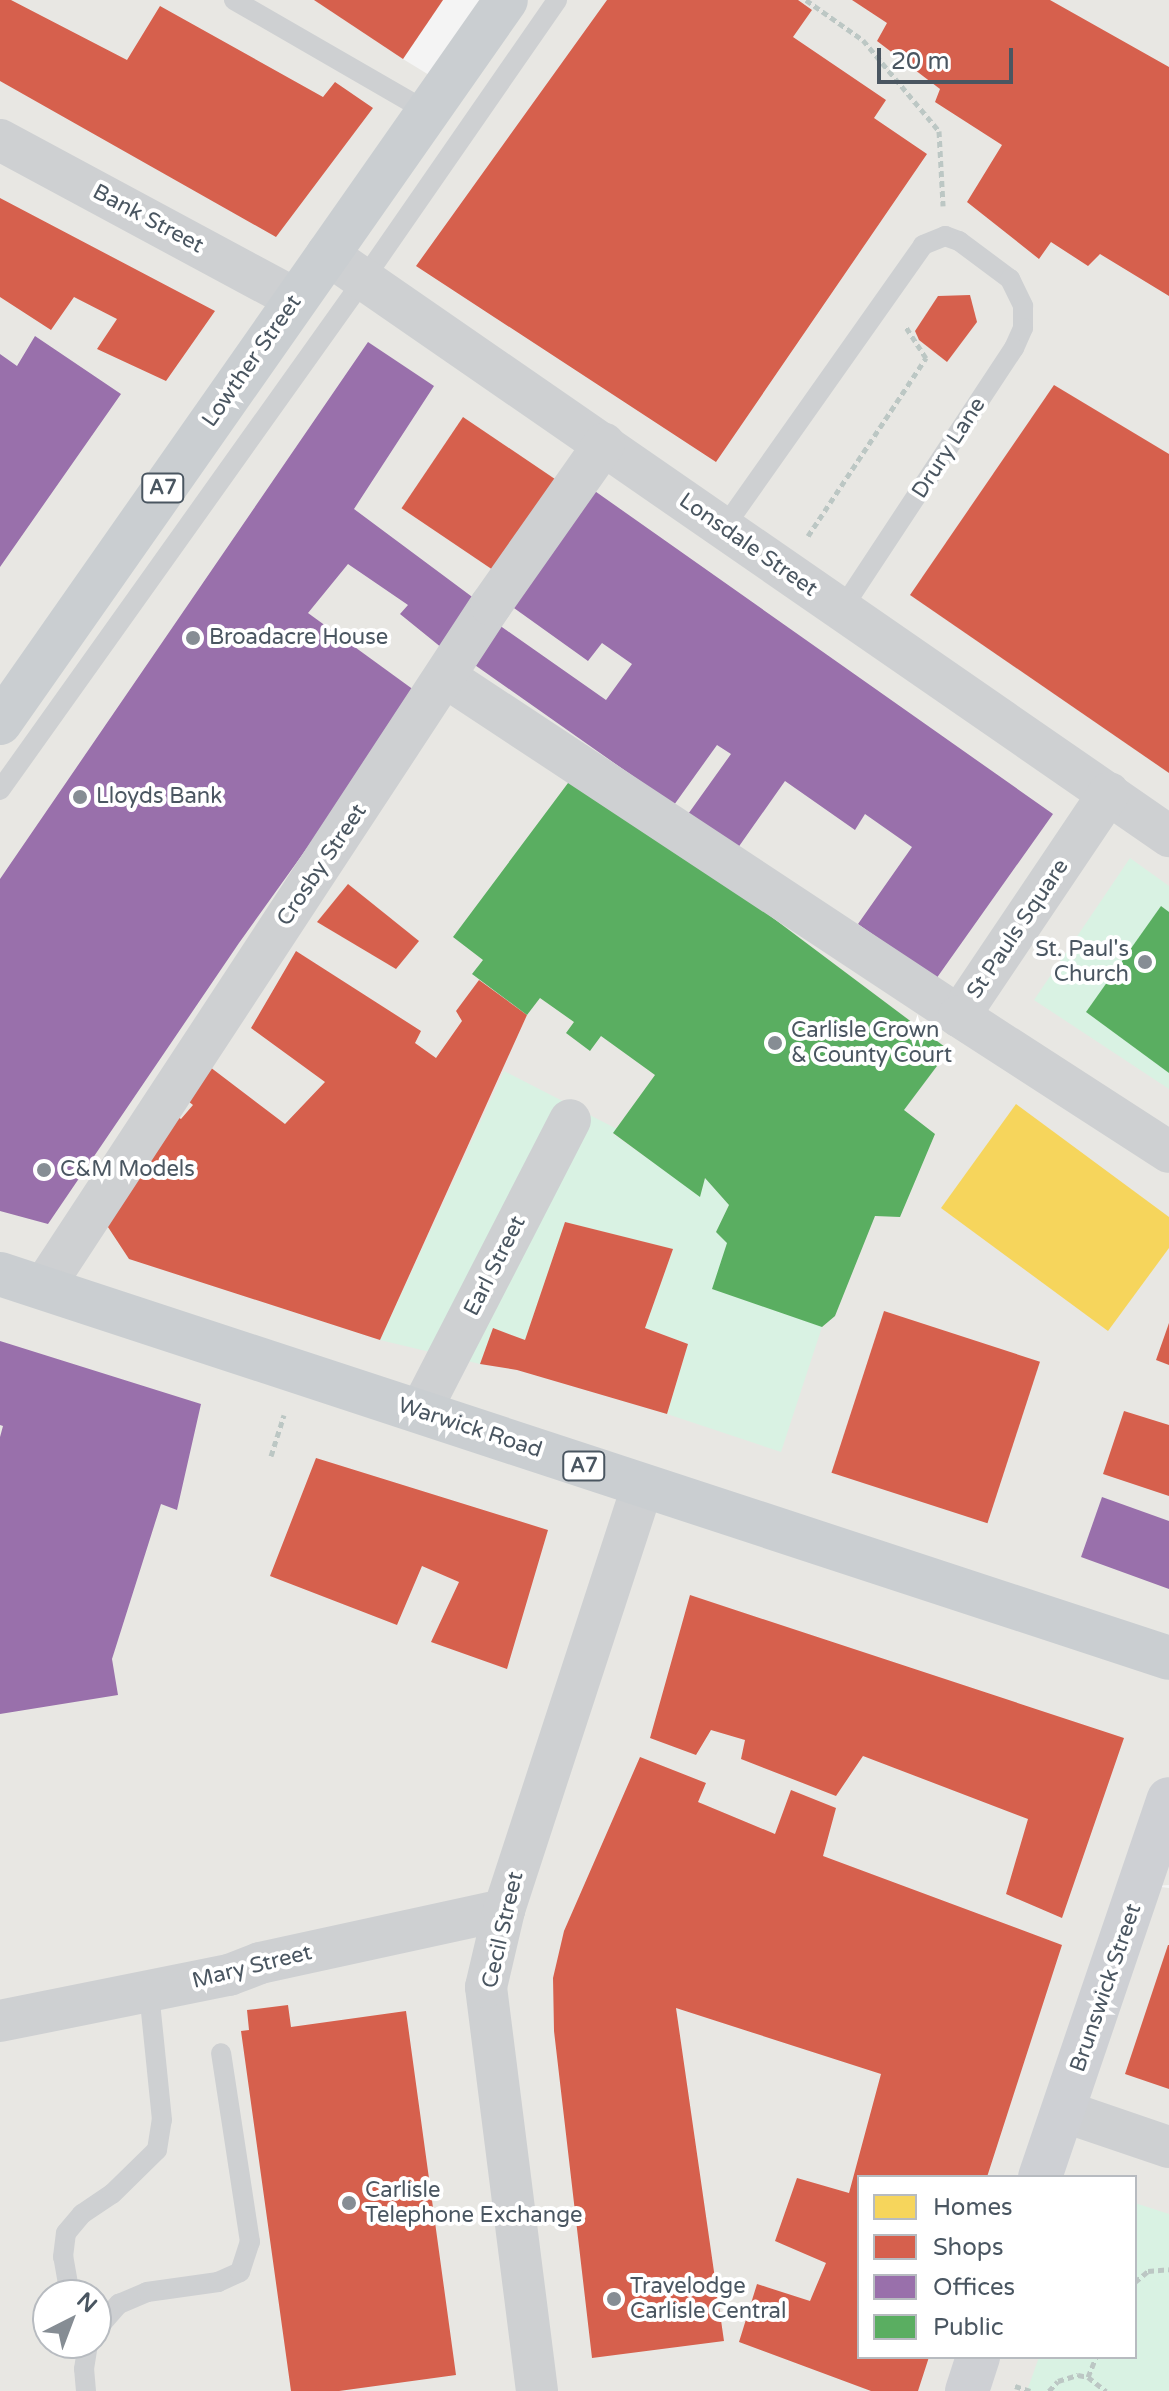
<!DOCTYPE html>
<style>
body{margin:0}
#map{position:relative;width:1169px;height:2391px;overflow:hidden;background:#f4f4f4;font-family:"Varela Round",sans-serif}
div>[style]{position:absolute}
.commercial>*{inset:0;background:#e8e7e3}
.green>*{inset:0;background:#d9f2e3}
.homes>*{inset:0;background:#f6d55c}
.shops>*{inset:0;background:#d6604d;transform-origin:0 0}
.offices>*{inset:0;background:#9970ab}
.public>*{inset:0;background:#5aae61}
.path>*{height:5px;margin-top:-2.5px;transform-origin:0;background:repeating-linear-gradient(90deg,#bcc7c4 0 6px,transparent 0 10px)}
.lane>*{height:20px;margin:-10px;padding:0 10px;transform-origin:10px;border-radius:10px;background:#ced0d2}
.street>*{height:42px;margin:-21px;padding:0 21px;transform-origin:21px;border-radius:21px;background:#ced0d2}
.secondary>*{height:44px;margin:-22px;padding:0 22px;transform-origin:22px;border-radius:22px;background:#ced0d4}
.primary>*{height:44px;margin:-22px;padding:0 22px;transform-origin:22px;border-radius:22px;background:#caced1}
.dots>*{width:22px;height:22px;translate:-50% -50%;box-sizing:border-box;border:4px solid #fff;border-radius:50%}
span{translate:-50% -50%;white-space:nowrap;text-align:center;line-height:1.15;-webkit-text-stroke:8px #fff;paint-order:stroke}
.shield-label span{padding:2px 6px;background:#fff;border:2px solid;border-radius:6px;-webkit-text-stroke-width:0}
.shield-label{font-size:20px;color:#4a5661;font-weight:700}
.street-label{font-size:22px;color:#4a5661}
.poi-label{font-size:22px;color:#4a5661}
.left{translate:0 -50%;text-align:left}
.right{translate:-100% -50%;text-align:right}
.legend{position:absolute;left:857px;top:2175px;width:280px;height:184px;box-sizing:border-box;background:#fff;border:2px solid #b7bbc0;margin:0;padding:10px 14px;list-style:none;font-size:24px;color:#4a5661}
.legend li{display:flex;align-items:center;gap:16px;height:40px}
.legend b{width:40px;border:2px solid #b7bbc0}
.north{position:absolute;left:32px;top:2279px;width:80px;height:80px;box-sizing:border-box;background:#fff;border:2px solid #b7bbc0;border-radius:50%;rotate:42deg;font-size:22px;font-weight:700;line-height:32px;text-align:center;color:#4a5661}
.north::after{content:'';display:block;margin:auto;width:28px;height:36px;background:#868d94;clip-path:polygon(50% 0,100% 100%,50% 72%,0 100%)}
.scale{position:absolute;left:877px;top:48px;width:136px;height:36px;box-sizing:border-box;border:4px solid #4a5661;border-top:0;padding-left:10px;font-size:24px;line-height:28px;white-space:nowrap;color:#4a5661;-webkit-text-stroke:6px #fff;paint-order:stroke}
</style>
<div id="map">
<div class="commercial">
<i style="clip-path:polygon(evenodd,0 0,443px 0,403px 59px,447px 86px,506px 0,1169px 0,1169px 1885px,1153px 1886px,1169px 1888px,1169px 2391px,0 2391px,0 0,859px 2177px,1135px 2177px,1135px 2357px,859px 2357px,859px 2177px,0 0,48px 2295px,96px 2295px,96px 2343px,48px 2343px,48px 2295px)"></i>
</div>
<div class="green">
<i style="clip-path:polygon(1130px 858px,1169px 886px,1169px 1089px,1034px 1000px)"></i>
<i style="clip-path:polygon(504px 1071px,617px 1129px,613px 1134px,700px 1196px,705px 1178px,729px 1205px,716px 1232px,822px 1327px,781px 1452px,667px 1414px,688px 1344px,645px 1328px,673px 1249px,525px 1340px,493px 1328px,480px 1364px,380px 1340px)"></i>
<i style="clip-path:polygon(1135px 2203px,1169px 2214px,1169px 2391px,1027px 2391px,1039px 2357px,1135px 2357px)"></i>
</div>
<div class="homes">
<i style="clip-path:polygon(1016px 1104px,1169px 1217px,1169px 1248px,1108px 1331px,941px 1208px)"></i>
</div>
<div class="shops">
<i style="clip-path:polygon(0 0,11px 0,127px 60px,160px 6px,323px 97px,335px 82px,373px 108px,276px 237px,0 81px)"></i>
<i style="clip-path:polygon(314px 0,443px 0,403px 59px)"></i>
<i style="clip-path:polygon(607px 0,798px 0,812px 10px,793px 37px,886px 100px,874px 118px,927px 154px,716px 462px,416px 266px)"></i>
<i style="clip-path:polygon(852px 0,1050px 0,1169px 67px,1169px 296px,1100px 254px,1088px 266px,1051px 242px,1039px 259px,967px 202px,1002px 145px,935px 102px,940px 89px,877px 41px,887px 23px)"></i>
<i style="clip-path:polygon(0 198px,215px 311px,166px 381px,97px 349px,117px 319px,74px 297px,51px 330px,0 297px)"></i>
<i style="clip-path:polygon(970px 295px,977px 322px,947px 362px,919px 340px,915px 331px,938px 296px)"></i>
<i style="clip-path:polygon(1054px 385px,1169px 454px,1169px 773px,910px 595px)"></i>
<i style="left:463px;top:417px;width:118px;height:110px;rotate:34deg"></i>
<i style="clip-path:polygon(348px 884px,419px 941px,396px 969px,317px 922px)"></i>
<i style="clip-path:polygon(296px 951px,421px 1031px,415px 1043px,436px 1058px,462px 1021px,456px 1011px,479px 980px,527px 1015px,380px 1340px,129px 1259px,104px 1221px,169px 1112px,181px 1119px,193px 1105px,183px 1097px,210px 1067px,285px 1124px,325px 1082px,251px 1028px)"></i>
<i style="clip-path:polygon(41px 1122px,81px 1159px,53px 1202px,9px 1180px)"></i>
<i style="clip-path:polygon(565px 1222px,673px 1249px,645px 1328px,688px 1344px,667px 1414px,517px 1370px,480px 1364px,493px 1328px,525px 1340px)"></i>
<i style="left:884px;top:1311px;width:164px;height:170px;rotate:18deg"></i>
<i style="clip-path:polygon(1169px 1323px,1169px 1365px,1156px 1360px)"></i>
<i style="clip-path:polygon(1124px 1411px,1169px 1425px,1169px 1496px,1103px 1474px)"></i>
<i style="clip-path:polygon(316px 1458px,548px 1530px,507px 1669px,431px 1642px,459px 1582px,422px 1566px,397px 1625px,270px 1576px)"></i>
<i style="clip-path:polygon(690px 1595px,1124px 1738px,1062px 1918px,1006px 1894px,1028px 1819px,863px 1756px,836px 1796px,741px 1759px,745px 1740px,711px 1730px,696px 1755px,650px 1738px)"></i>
<i style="clip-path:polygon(640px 1757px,706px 1783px,698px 1802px,775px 1834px,791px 1790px,836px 1808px,823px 1856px,1062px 1945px,987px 2177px,859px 2177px,859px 2357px,929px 2357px,918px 2391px,871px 2391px,739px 2342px,757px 2284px,810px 2301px,826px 2263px,775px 2241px,797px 2178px,849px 2193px,881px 2074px,676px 2008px,724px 2341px,592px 2358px,554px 2031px,553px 1978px,564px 1931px)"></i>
<i style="clip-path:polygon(1168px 1945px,1169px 1945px,1169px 2089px,1125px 2074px)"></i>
<i style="clip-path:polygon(288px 2005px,291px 2027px,406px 2011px,456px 2375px,339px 2391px,291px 2391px,241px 2031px,249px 2030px,247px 2010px)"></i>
</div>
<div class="offices">
<i style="clip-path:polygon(35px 336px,121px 394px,0 567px,0 354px,17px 366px)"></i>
<i style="clip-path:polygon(368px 342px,434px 386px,354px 509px,475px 599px,442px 648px,400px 614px,408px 605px,348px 564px,308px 613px,418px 693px,239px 943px,48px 1224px,0 1211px,0 879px)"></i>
<i style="clip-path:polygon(582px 482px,1053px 814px,936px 979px,858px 924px,912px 847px,865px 814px,855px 830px,785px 781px,735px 852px,686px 817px,731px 754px,717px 745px,674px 805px,472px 663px,499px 625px,606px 700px,632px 664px,602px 643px,588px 661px,500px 598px)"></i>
<i style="clip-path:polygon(0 1341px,201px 1404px,177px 1510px,161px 1504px,112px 1659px,118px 1695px,0 1714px,0 1437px,3px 1426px,0 1425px)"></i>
<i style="clip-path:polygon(1102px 1497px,1169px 1521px,1169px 1589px,1081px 1557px)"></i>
</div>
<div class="public">
<i style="clip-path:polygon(577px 771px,949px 1050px,904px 1110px,935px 1134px,900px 1217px,875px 1216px,835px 1316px,822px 1327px,712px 1289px,727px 1243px,716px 1232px,729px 1205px,705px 1178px,700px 1197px,613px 1133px,655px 1075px,601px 1036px,590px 1051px,566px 1033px,574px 1022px,540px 998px,527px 1015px,472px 974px,483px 960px,453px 937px)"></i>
<i style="clip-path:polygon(1161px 906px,1169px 912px,1169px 1073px,1086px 1012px)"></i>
</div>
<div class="path">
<i style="left:806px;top:0;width:70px;rotate:35.1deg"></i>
<i style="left:863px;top:40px;width:119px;rotate:50.1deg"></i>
<i style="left:939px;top:131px;width:75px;rotate:86.9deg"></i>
<i style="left:808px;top:536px;width:214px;rotate:-56.5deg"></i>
<i style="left:926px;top:358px;width:37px;rotate:-123deg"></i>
<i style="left:271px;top:1456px;width:43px;rotate:-72.4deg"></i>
<i style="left:1135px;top:2282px;width:17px;rotate:-40deg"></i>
<i style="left:1148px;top:2271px;width:21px;rotate:-5deg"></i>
<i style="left:1088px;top:2377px;width:22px;rotate:-68deg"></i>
<i style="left:1015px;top:2386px;width:16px;rotate:18deg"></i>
<i style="left:1049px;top:2391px;width:13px;rotate:-48deg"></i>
<i style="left:1058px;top:2381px;width:21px;rotate:-17deg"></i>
<i style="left:1078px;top:2375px;width:10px;rotate:11deg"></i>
<i style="left:1088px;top:2377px;width:23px;rotate:38deg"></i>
</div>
<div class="lane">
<i style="left:234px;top:0;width:224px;rotate:30deg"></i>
<i style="left:723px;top:529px;width:347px;rotate:-54.8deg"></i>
<i style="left:923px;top:245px;width:24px;rotate:-22deg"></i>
<i style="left:945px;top:236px;width:15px;rotate:20deg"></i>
<i style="left:959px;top:241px;width:64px;rotate:36.7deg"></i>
<i style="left:1010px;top:279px;width:30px;rotate:64deg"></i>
<i style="left:1023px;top:306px;width:22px;rotate:90deg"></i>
<i style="left:1023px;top:328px;width:22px;rotate:114deg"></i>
<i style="left:1014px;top:348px;width:314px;rotate:123.4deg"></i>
<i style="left:0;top:790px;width:627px;rotate:-54.54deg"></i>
<i style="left:364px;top:279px;width:339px;rotate:-55.3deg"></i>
<i style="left:70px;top:2295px;width:39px;rotate:-100deg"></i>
<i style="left:63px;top:2257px;width:24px;rotate:-83deg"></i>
<i style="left:66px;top:2233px;width:25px;rotate:-50deg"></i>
<i style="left:82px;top:2214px;width:36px;rotate:-34deg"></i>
<i style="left:112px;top:2194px;width:63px;rotate:-44.4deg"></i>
<i style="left:157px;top:2150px;width:30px;rotate:-81deg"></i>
<i style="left:162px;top:2120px;width:130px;rotate:-95.8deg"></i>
<i style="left:96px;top:2330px;width:35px;rotate:-49deg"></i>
<i style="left:119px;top:2304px;width:30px;rotate:-23deg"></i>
<i style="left:147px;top:2292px;width:72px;rotate:-8deg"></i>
<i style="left:218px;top:2282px;width:24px;rotate:-24deg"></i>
<i style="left:240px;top:2272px;width:32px;rotate:-72deg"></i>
<i style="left:250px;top:2242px;width:191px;rotate:-98.7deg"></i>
<i style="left:86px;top:2391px;width:22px;rotate:-95deg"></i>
<i style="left:84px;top:2369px;width:26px;rotate:-81deg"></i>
</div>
<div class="street">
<i style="left:0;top:140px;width:335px;rotate:28.3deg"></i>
<i style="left:327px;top:254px;width:1024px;rotate:34.65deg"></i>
<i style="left:447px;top:678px;width:614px;rotate:33.43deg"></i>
<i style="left:1109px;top:793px;width:269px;rotate:123.9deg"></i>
<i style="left:959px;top:1016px;width:250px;rotate:32.9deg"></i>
<i style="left:43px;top:1288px;width:817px;rotate:-56.74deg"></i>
<i style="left:491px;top:605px;width:197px;rotate:-54.9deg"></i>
<i style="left:420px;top:1412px;width:328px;rotate:-62.8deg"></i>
<i style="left:0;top:2021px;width:234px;rotate:-11.4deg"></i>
<i style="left:229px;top:1975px;width:33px;rotate:-21deg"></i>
<i style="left:260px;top:1963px;width:250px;rotate:-12.3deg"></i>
<i style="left:1063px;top:2111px;width:112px;rotate:18.8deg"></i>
<i style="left:537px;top:2391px;width:407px;rotate:-97.2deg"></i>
<i style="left:486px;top:1987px;width:79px;rotate:-76.8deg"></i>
<i style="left:504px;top:1910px;width:447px;rotate:-71.9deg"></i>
</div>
<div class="secondary">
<i style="left:1040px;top:2177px;width:399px;rotate:-71.2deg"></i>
<i style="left:967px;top:2391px;width:36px;rotate:-72deg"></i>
</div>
<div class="primary">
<i style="left:0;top:723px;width:882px;rotate:-55.01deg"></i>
<i style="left:0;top:1274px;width:1230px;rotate:18.18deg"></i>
</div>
<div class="dots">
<i style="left:193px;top:638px;background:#868d94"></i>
<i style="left:80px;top:797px;background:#868d94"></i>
<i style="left:1145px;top:962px;background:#868d94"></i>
<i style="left:775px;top:1043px;background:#868d94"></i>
<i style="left:44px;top:1170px;background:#868d94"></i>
<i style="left:349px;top:2203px;background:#868d94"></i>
<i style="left:614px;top:2299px;background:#868d94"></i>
</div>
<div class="shield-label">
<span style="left:163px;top:488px">A7</span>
<span style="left:584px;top:1466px">A7</span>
</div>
<div class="street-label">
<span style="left:148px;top:219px;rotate:28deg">Bank Street</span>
<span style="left:252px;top:361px;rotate:-55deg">Lowther Street</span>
<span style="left:949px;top:448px;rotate:-57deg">Drury Lane</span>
<span style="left:748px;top:545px;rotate:35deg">Lonsdale Street</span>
<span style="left:322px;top:865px;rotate:-56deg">Crosby Street</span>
<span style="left:1018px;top:929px;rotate:-56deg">St Pauls Square</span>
<span style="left:495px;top:1266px;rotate:-63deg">Earl Street</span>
<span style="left:470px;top:1428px;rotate:18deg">Warwick Road</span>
<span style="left:503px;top:1930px;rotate:-77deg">Cecil Street</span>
<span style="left:252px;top:1967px;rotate:-14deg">Mary Street</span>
<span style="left:1106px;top:1988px;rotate:-71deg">Brunswick Street</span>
</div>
<div class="poi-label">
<span class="left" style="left:209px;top:638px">Broadacre House</span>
<span class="left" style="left:96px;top:797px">Lloyds Bank</span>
<span class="right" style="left:1129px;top:962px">St. Paul's<br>Church</span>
<span class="left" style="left:791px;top:1043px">Carlisle Crown<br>&amp; County Court</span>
<span class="left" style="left:60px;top:1170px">C&amp;M Models</span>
<span class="left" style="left:365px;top:2203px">Carlisle<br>Telephone Exchange</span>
<span class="left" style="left:630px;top:2299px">Travelodge<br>Carlisle Central</span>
</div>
<ul class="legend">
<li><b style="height:22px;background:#f6d55c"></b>Homes</li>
<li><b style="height:22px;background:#d6604d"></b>Shops</li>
<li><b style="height:22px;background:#9970ab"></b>Offices</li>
<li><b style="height:22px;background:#5aae61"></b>Public</li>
</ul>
<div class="north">N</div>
<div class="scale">20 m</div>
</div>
